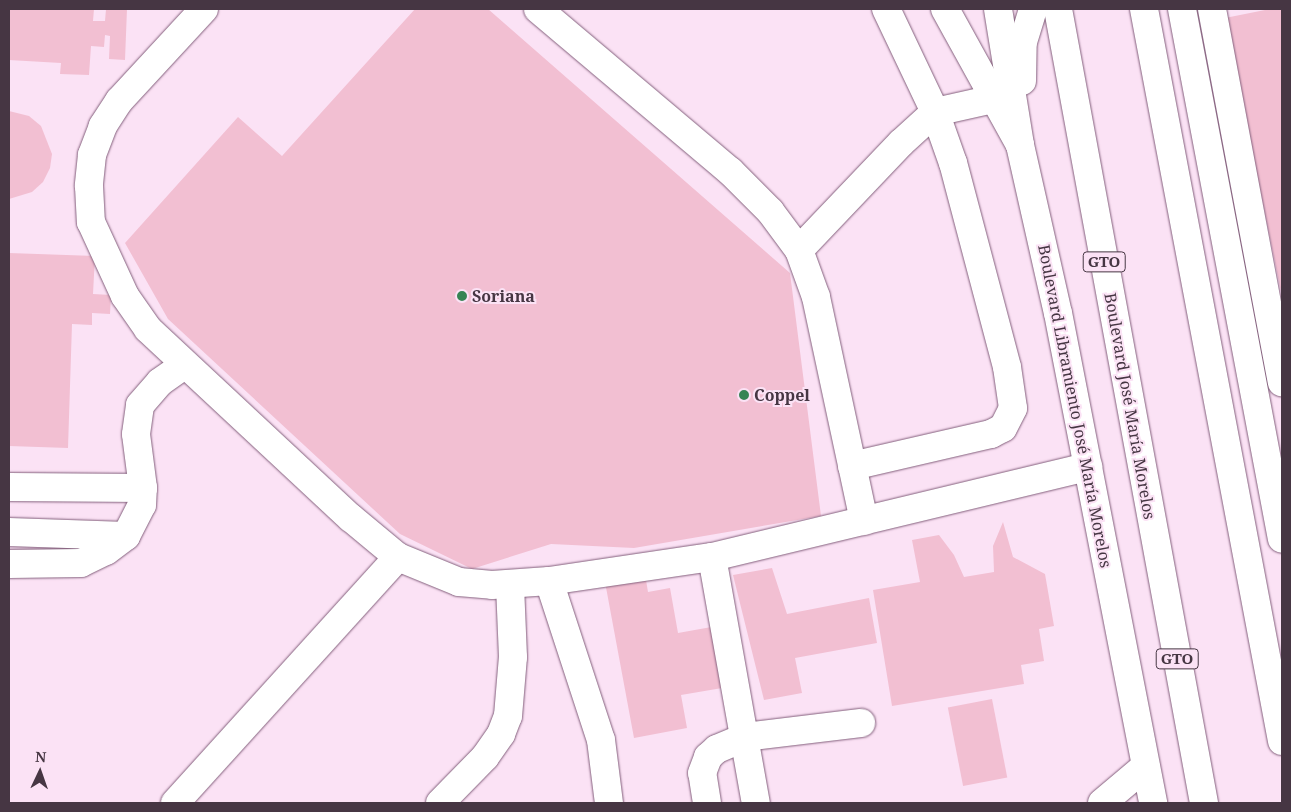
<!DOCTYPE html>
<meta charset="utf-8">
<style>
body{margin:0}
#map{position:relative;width:1291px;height:812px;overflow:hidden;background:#fbe2f5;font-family:"Noto Serif",serif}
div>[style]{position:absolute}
.building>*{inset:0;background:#f2bfd2;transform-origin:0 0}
.roads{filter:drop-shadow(0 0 1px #835f7c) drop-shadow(0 0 1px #835f7c)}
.minor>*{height:28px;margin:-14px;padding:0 14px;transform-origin:14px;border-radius:14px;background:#fff}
.major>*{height:28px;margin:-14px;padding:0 14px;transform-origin:14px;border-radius:14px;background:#fff}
.dots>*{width:14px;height:14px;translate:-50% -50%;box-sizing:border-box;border:2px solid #fbe2f5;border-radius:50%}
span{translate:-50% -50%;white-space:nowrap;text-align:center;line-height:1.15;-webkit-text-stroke:4px #fbe2f5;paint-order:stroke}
.shield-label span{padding:1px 4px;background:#fbe2f5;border:1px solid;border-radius:4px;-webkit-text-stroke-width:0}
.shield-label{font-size:15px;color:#463643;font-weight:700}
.poi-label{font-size:16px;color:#463643;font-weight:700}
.left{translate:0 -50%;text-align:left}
.street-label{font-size:16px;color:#463643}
.frame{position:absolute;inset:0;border:10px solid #463643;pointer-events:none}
.north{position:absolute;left:15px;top:747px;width:50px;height:50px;-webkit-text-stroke:4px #fbe2f5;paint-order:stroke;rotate:3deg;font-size:14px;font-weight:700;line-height:20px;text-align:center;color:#463643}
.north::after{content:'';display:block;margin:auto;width:18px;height:22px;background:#463643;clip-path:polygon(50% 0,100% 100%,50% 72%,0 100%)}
</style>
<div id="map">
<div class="building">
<i style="clip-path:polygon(9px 9px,94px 9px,93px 21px,105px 21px,106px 9px,127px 9px,125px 60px,109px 59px,110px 36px,105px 35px,104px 47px,91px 46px,89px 75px,60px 74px,61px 63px,9px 60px)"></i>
<i style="clip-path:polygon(415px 9px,488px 9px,790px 273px,821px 516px,634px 548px,551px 544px,472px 569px,400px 534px,168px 319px,125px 243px,238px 117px,282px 156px)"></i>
<i style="clip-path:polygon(1270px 9px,1282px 9px,1281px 292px,1225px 18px)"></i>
<i style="clip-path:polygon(9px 111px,29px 116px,41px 126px,52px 154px,50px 168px,43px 182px,32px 192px,9px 199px)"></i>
<i style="clip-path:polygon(9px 253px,95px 256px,93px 294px,111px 295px,110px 314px,92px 313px,92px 325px,72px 324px,68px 448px,9px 446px)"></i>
<i style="clip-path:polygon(1003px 522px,1013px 557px,1045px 574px,1054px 626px,1039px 629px,1044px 661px,1021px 665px,1024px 684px,892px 706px,873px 590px,920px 582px,912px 540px,939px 535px,954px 555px,964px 577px,994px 572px,993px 546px)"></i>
<i style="clip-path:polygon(772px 568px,787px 614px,869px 598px,877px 643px,795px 658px,802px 693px,764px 700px,733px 575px)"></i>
<i style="clip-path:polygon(645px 574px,648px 592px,670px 588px,678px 633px,717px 626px,728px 687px,681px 695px,687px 728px,634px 738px,605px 582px)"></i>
<i style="left:992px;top:699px;width:80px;height:45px;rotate:79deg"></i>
</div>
<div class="roads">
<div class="minor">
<i style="left:204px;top:9px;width:125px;rotate:132.7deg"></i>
<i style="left:119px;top:101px;width:30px;rotate:123deg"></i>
<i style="left:103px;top:126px;width:31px;rotate:111deg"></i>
<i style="left:92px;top:155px;width:31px;rotate:96deg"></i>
<i style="left:89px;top:186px;width:36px;rotate:87deg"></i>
<i style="left:91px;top:222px;width:81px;rotate:65.3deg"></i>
<i style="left:125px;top:296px;width:40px;rotate:55.1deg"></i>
<i style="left:148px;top:329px;width:277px;rotate:43deg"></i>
<i style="left:351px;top:518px;width:61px;rotate:39.7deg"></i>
<i style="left:398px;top:557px;width:66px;rotate:22.3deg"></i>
<i style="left:459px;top:582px;width:33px;rotate:5deg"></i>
<i style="left:492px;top:585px;width:57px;rotate:-4deg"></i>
<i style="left:549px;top:581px;width:165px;rotate:-8.4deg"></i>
<i style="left:712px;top:557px;width:387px;rotate:-13.5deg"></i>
<i style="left:538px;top:9px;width:251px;rotate:40.2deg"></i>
<i style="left:730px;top:171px;width:57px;rotate:45deg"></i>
<i style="left:770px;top:211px;width:49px;rotate:53.4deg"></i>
<i style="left:799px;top:250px;width:50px;rotate:70.1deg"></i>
<i style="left:816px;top:297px;width:229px;rotate:77.9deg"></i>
<i style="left:998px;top:9px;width:138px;rotate:80.8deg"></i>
<i style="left:1020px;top:145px;width:172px;rotate:77.3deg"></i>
<i style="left:1058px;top:313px;width:499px;rotate:79deg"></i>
<i style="left:1182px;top:9px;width:539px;rotate:79.32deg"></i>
<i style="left:1212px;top:9px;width:380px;rotate:79.4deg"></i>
<i style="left:1022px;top:81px;width:39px;rotate:-89deg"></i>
<i style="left:1023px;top:42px;width:34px;rotate:-73deg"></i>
<i style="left:799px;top:250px;width:148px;rotate:-46.4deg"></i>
<i style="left:901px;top:143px;width:46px;rotate:-42.4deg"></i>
<i style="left:935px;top:112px;width:59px;rotate:-12.6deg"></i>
<i style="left:852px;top:466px;width:143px;rotate:-13deg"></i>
<i style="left:991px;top:434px;width:13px;rotate:-27deg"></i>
<i style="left:1003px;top:428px;width:22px;rotate:-63deg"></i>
<i style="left:1013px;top:408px;width:41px;rotate:-98.3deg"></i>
<i style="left:1007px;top:367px;width:211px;rotate:-104.8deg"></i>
<i style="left:953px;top:163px;width:54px;rotate:-109.4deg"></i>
<i style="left:935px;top:112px;width:114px;rotate:-115.4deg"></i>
<i style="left:9px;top:487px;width:134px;rotate:0.4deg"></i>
<i style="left:9px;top:532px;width:117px;rotate:2deg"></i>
<i style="left:712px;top:557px;width:250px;rotate:79.9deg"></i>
<i style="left:9px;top:564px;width:72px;rotate:-0.8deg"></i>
<i style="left:81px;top:563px;width:28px;rotate:-26deg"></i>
<i style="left:106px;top:551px;width:25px;rotate:-37deg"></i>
<i style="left:126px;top:536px;width:35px;rotate:-63deg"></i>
<i style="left:142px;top:505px;width:17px;rotate:-87deg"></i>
<i style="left:143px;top:488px;width:54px;rotate:-97.4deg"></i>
<i style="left:136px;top:434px;width:29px;rotate:-82deg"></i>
<i style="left:140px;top:405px;width:30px;rotate:-49deg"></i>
<i style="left:160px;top:382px;width:29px;rotate:-35deg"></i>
<i style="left:549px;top:581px;width:167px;rotate:71.9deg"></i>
<i style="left:601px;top:740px;width:64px;rotate:82.8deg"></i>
<i style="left:175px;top:803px;width:332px;rotate:-47.8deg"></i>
<i style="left:440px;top:803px;width:64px;rotate:-45.6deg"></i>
<i style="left:485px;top:757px;width:28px;rotate:-55deg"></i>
<i style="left:501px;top:734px;width:19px;rotate:-69deg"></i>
<i style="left:508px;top:716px;width:59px;rotate:-85.2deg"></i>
<i style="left:513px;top:657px;width:73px;rotate:-92.4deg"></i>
<i style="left:707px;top:803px;width:30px;rotate:-99deg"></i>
<i style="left:702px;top:773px;width:17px;rotate:-69deg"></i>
<i style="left:708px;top:757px;width:12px;rotate:-42deg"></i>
<i style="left:717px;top:749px;width:30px;rotate:-23deg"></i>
<i style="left:745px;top:737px;width:117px;rotate:-6.9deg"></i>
<i style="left:1102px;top:803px;width:57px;rotate:-40.1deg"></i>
</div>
<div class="major">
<i style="left:945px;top:9px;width:155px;rotate:61.1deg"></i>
<i style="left:1058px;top:9px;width:807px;rotate:79.58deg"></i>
<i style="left:1144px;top:9px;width:745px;rotate:79.32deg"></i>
</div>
</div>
<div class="dots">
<i style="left:462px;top:296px;background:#368454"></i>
<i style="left:744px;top:395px;background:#368454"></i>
</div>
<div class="shield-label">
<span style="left:1104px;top:262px">GTO</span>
<span style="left:1177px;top:659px">GTO</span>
</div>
<div class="poi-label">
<span class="left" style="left:472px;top:296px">Soriana</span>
<span class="left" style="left:754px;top:395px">Coppel</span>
</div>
<div class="street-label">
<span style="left:1075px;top:406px;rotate:79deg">Boulevard Libramiento José María Morelos</span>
<span style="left:1130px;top:406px;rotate:80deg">Boulevard José María Morelos</span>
</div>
<div class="frame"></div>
<div class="north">N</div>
</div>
